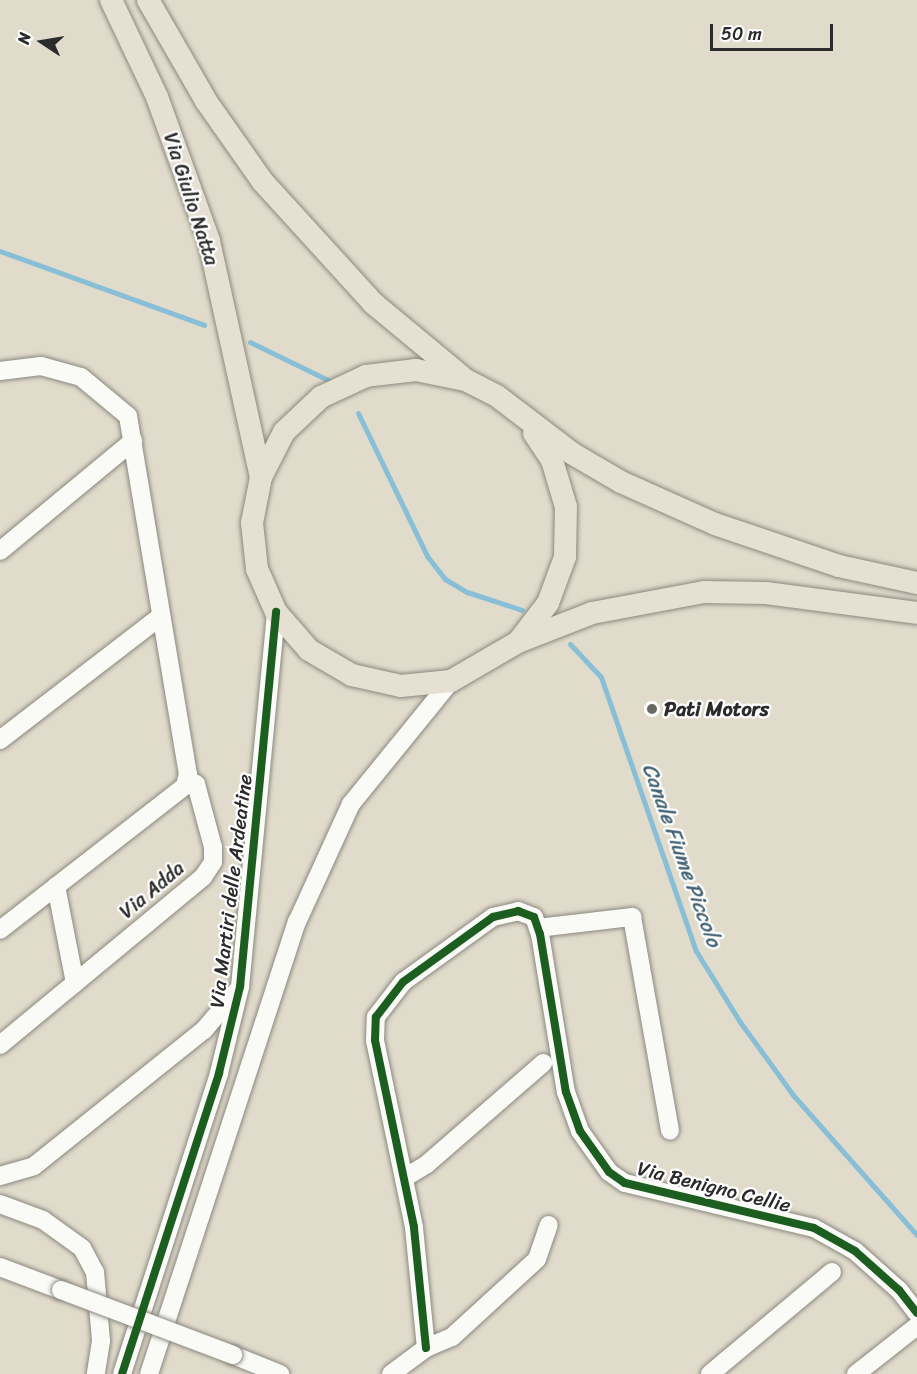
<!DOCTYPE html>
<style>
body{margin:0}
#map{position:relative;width:917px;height:1374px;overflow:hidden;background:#e0dbca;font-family:Sriracha,sans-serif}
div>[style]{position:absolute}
.stream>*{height:5px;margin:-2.5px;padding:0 2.5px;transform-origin:2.5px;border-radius:2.5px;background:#88bfd7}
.roads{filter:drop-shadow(0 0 2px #8b8880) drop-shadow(0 0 2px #8b8880)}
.minor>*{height:18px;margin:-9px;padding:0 9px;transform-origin:9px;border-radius:9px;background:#fafaf7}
.major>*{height:22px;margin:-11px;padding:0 11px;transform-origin:11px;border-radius:11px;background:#e5e0d2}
.bridges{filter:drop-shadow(0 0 2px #8b8880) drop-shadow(0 0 2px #8b8880)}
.minor-bridge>*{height:18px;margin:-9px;padding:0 9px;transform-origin:9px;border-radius:9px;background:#fafaf7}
.cycleway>*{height:8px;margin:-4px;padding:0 4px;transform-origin:4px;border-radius:4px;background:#1b5e20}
.dots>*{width:16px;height:16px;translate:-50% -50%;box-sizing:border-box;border:3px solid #fff;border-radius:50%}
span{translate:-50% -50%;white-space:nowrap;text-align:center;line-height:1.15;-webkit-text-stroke:4.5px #fff;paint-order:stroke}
.street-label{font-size:20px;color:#2b2b2b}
.poi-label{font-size:20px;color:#2b2b2b;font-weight:700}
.left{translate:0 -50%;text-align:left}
.water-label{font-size:21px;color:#416172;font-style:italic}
.north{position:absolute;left:12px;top:12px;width:60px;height:60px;-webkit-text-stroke:4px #fff;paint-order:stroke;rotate:282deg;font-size:16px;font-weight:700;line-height:24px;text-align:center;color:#2b2b2b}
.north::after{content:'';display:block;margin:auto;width:21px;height:27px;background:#2b2b2b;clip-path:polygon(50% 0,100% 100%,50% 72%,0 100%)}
.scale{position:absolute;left:710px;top:24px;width:123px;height:27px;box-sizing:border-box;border:3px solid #2b2b2b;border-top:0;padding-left:8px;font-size:18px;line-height:21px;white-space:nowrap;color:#2b2b2b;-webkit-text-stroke:4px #fff;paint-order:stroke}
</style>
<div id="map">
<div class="stream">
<i style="left:0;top:251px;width:217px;rotate:19.9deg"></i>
<i style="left:250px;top:342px;width:89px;rotate:26deg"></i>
<i style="left:358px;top:413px;width:159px;rotate:64.2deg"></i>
<i style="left:427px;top:556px;width:29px;rotate:52deg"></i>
<i style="left:445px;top:579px;width:26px;rotate:31deg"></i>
<i style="left:467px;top:592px;width:58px;rotate:18.1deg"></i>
<i style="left:570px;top:644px;width:45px;rotate:46.8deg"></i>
<i style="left:601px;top:677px;width:290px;rotate:70.9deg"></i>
<i style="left:696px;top:951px;width:84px;rotate:58.2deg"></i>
<i style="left:740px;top:1022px;width:90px;rotate:54deg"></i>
<i style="left:793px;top:1095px;width:187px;rotate:48.5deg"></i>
</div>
<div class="roads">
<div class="minor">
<i style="left:0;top:371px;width:41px;rotate:-7deg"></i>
<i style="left:41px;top:366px;width:41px;rotate:15.4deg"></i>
<i style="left:81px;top:377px;width:61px;rotate:39.7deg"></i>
<i style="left:128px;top:416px;width:363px;rotate:80.5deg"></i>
<i style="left:188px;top:774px;width:12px;rotate:104deg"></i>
<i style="left:185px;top:786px;width:234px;rotate:142.1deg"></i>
<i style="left:0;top:551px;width:173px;rotate:-39.6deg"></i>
<i style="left:0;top:740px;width:202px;rotate:-37.6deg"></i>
<i style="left:56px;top:886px;width:99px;rotate:78.9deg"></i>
<i style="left:538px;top:928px;width:95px;rotate:-6.7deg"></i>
<i style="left:632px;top:917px;width:217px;rotate:79.9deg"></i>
<i style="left:0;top:1045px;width:264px;rotate:-39.6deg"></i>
<i style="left:203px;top:877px;width:18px;rotate:-56deg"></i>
<i style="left:213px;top:862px;width:15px;rotate:-90deg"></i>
<i style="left:213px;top:847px;width:65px;rotate:-105.1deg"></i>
<i style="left:196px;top:784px;width:10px;rotate:-151deg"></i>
<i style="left:0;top:1176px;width:35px;rotate:-16deg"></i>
<i style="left:34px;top:1166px;width:218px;rotate:-38.7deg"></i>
<i style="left:204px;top:1030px;width:51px;rotate:-49.8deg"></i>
<i style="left:404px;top:1178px;width:27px;rotate:-31deg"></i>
<i style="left:427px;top:1164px;width:154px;rotate:-41deg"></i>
<i style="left:0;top:1204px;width:46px;rotate:20.4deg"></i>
<i style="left:43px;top:1220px;width:48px;rotate:35.7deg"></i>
<i style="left:82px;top:1248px;width:27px;rotate:62deg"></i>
<i style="left:95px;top:1272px;width:69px;rotate:85deg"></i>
<i style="left:101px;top:1341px;width:33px;rotate:99deg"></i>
<i style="left:0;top:1267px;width:65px;rotate:20.7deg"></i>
<i style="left:426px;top:1348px;width:122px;rotate:-95.7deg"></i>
<i style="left:414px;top:1227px;width:191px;rotate:-101.8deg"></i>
<i style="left:375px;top:1040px;width:23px;rotate:-88deg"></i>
<i style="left:376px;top:1017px;width:44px;rotate:-52.4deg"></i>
<i style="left:403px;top:982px;width:111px;rotate:-35.8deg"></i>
<i style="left:493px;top:917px;width:26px;rotate:-13deg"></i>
<i style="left:518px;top:911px;width:17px;rotate:21deg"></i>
<i style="left:534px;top:917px;width:18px;rotate:71deg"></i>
<i style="left:540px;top:934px;width:160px;rotate:80.7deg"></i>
<i style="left:566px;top:1092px;width:41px;rotate:70.3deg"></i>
<i style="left:580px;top:1131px;width:50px;rotate:54.7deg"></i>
<i style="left:609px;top:1172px;width:19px;rotate:35deg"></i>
<i style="left:625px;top:1183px;width:194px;rotate:13.4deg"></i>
<i style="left:814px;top:1228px;width:47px;rotate:29.3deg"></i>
<i style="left:855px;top:1251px;width:59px;rotate:41.6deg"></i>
<i style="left:899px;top:1290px;width:29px;rotate:52deg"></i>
<i style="left:233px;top:1355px;width:51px;rotate:22deg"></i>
<i style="left:122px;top:1374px;width:316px;rotate:-72.1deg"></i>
<i style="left:219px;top:1073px;width:89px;rotate:-76.3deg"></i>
<i style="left:240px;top:987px;width:377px;rotate:-84.5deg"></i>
<i style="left:149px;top:1374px;width:476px;rotate:-71.9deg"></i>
<i style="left:297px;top:922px;width:130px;rotate:-65.4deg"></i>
<i style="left:351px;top:804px;width:159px;rotate:-50.9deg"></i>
<i style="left:391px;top:1374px;width:44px;rotate:-36.6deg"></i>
<i style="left:426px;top:1348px;width:28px;rotate:-23deg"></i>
<i style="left:452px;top:1337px;width:115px;rotate:-42.5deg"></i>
<i style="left:537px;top:1259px;width:36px;rotate:-71deg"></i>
<i style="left:710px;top:1374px;width:159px;rotate:-39.9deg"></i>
<i style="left:856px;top:1374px;width:78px;rotate:-38.2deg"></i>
</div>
<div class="major">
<i style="left:111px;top:0;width:107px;rotate:64.6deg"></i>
<i style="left:157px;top:97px;width:153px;rotate:70.1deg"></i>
<i style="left:209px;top:241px;width:242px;rotate:77.6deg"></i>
<i style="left:148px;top:0;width:116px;rotate:60.1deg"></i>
<i style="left:206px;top:101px;width:99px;rotate:54.9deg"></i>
<i style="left:263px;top:182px;width:164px;rotate:47.7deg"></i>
<i style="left:373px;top:303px;width:116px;rotate:39.7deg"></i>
<i style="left:917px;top:583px;width:80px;rotate:-167.7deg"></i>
<i style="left:839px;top:566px;width:131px;rotate:-161.3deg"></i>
<i style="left:715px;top:524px;width:103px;rotate:-155.9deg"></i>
<i style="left:621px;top:482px;width:56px;rotate:-149.7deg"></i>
<i style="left:573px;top:454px;width:96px;rotate:-142.7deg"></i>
<i style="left:497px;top:396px;width:36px;rotate:-153deg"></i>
<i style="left:465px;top:380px;width:50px;rotate:-168.5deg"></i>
<i style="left:416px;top:370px;width:50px;rotate:173.2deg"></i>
<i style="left:366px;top:376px;width:50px;rotate:155deg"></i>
<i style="left:321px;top:397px;width:51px;rotate:136.6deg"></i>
<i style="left:284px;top:432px;width:51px;rotate:117.1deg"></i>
<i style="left:261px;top:477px;width:47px;rotate:101.1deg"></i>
<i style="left:252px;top:523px;width:46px;rotate:83.8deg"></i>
<i style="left:257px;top:569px;width:47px;rotate:66.2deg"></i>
<i style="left:276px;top:612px;width:50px;rotate:49deg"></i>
<i style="left:309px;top:650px;width:50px;rotate:30.2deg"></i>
<i style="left:352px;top:675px;width:50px;rotate:12.7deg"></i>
<i style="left:401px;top:686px;width:50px;rotate:-5.7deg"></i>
<i style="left:451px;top:681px;width:78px;rotate:-30.2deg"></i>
<i style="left:518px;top:642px;width:79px;rotate:-21.4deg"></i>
<i style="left:592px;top:613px;width:114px;rotate:-10.6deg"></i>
<i style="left:704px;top:592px;width:62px;rotate:0.9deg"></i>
<i style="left:766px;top:593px;width:152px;rotate:7.5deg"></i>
<i style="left:519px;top:641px;width:48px;rotate:-52.7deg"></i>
<i style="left:548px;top:603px;width:49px;rotate:-69.7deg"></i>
<i style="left:565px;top:557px;width:50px;rotate:-88.9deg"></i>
<i style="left:566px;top:507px;width:49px;rotate:-106.6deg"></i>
<i style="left:552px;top:460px;width:32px;rotate:-124deg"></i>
</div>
</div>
<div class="bridges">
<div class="minor-bridge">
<i style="left:61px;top:1290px;width:184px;rotate:20.7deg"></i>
</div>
</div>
<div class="cycleway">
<i style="left:426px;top:1348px;width:122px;rotate:-95.7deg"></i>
<i style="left:414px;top:1227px;width:191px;rotate:-101.8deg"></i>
<i style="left:375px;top:1040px;width:23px;rotate:-88deg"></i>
<i style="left:376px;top:1017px;width:44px;rotate:-52.4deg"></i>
<i style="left:403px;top:982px;width:111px;rotate:-35.8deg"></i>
<i style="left:493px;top:917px;width:26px;rotate:-13deg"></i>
<i style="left:518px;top:911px;width:17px;rotate:21deg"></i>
<i style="left:534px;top:917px;width:18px;rotate:71deg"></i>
<i style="left:540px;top:934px;width:160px;rotate:80.7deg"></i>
<i style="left:566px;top:1092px;width:41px;rotate:70.3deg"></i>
<i style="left:580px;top:1131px;width:50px;rotate:54.7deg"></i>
<i style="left:609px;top:1172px;width:19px;rotate:35deg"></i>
<i style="left:625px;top:1183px;width:194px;rotate:13.4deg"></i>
<i style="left:814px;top:1228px;width:47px;rotate:29.3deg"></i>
<i style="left:855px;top:1251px;width:59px;rotate:41.6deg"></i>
<i style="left:899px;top:1290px;width:29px;rotate:52deg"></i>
<i style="left:122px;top:1374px;width:316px;rotate:-72.1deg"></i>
<i style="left:219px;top:1073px;width:89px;rotate:-76.3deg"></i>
<i style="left:240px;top:987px;width:377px;rotate:-84.5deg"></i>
</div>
<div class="dots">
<i style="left:652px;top:709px;background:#6a6963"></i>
</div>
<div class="street-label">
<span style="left:191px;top:199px;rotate:72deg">Via Giulio Natta</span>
<span style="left:152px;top:890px;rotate:-40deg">Via Adda</span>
<span style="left:231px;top:891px;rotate:-83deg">Via Martiri delle Ardeatine</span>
<span style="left:714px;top:1187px;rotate:14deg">Via Benigno Cellie</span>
</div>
<div class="poi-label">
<span class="left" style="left:664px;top:709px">Pati Motors</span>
</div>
<div class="water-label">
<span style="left:682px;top:855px;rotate:70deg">Canale Fiume Piccolo</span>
</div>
<div class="north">N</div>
<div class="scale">50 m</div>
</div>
